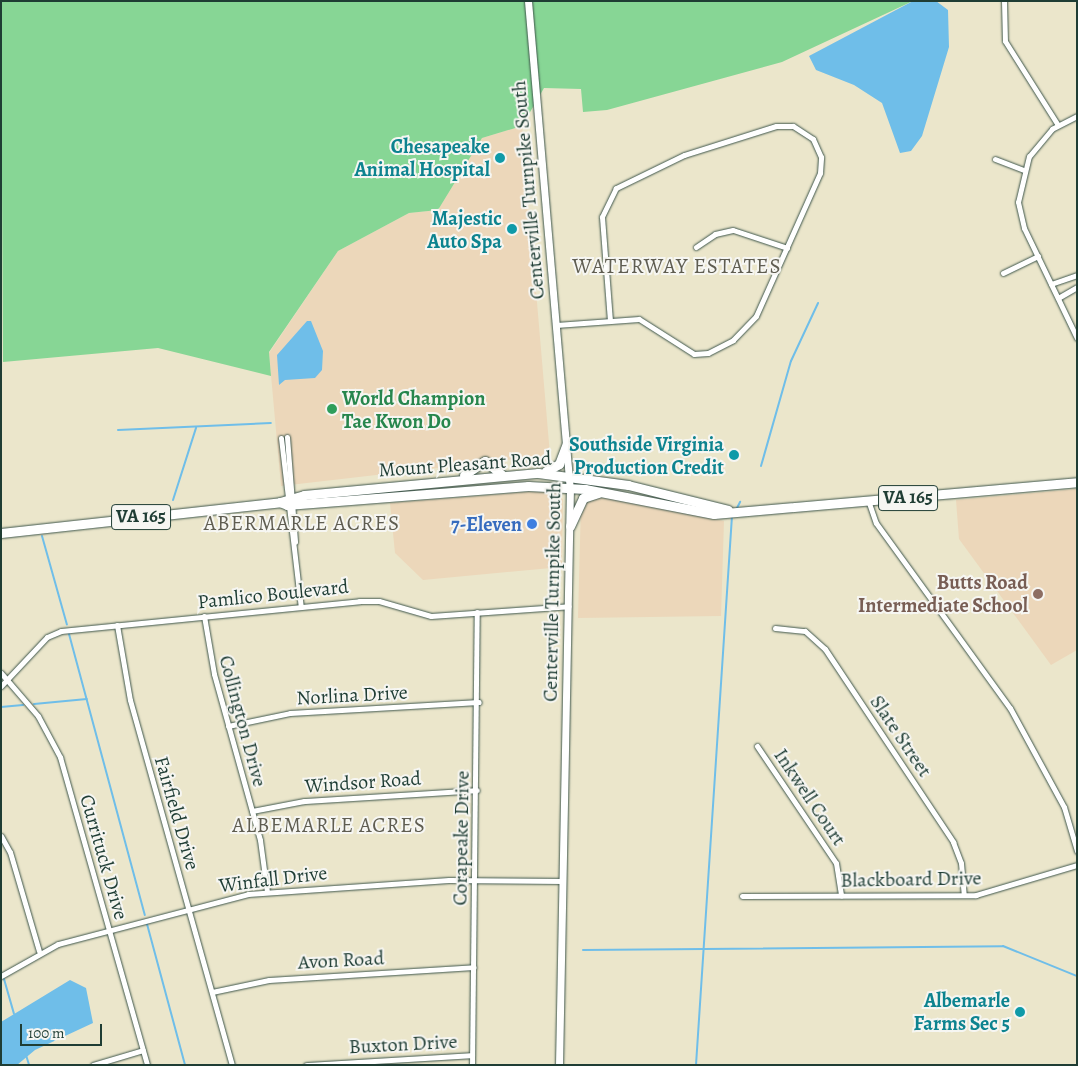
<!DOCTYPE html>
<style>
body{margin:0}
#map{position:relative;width:1078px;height:1066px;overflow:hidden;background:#ebe6cb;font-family:Alegreya,serif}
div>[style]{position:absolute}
.built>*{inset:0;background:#ecd7ba}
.green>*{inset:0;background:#87d695}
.water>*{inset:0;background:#6fbee9}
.stream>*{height:2px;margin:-1px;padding:0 1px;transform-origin:1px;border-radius:1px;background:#6fbee9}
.roads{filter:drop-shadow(0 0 1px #3e564b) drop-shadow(0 0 1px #3e564b)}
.street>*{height:5px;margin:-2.5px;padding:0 2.5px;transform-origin:2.5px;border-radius:2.5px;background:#fff}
.secondary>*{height:7px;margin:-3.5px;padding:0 3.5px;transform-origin:3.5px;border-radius:3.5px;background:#fff}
.highway>*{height:9px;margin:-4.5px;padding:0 4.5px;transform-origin:4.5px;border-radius:4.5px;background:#fff}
.dots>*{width:14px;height:14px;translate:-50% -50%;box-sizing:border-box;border:2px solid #f6f6f2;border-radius:50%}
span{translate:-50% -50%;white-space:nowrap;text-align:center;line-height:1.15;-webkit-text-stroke:4px #f6f6f2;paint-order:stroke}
.shield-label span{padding:1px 4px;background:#f6f6f2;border:1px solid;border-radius:4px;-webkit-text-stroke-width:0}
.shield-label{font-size:19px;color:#1f3d34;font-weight:700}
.culture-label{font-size:20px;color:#0d838f;font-weight:700}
.right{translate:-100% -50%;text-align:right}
.street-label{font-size:20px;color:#1f3d34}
.leisure-label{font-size:20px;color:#27864d;font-weight:700}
.left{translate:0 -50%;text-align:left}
.shop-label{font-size:20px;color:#366cbe;font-weight:700}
.education-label{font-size:20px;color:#785e54;font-weight:700}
.neighbourhood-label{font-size:21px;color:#5f5d51;letter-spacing:1px}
.frame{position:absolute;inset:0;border:2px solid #1f3d34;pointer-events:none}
.scale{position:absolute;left:20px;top:1024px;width:82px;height:22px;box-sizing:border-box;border:2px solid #1f3d34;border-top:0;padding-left:6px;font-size:15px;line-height:18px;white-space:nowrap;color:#1f3d34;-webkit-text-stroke:4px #f6f6f2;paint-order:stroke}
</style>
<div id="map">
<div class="built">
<i style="clip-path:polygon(522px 126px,550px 455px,281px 486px,269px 353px,338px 251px,409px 213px,438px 210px,482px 138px)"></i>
<i style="clip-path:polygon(1077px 489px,1077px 650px,1051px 665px,959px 539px,956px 500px)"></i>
<i style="clip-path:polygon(548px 490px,557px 491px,563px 500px,562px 567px,423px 580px,395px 553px,390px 503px)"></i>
<i style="clip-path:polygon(597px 495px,724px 521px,721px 616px,578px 618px,581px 504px)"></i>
</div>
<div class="green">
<i style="clip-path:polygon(1px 1px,913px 1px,782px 62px,607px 110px,583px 112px,581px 89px,544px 88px,522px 126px,482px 138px,438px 210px,409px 213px,338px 251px,269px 352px,271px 376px,158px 348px,3px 362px)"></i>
</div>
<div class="water">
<i style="clip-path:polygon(913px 1px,936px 1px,948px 10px,949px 47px,922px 136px,911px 151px,900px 153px,882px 103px,854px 85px,816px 70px,809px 56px)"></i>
<i style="clip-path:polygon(307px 321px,311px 321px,323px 351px,322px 370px,315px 378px,285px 380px,279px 385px,277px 355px)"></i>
<i style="clip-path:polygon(70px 980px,86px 988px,93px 1023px,35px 1050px,17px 1065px,1px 1065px,1px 1022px)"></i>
</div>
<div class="stream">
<i style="left:118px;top:430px;width:153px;rotate:-2.6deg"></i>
<i style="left:761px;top:466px;width:109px;rotate:-74.1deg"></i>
<i style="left:791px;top:361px;width:64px;rotate:-65deg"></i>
<i style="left:173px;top:500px;width:76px;rotate:-72.3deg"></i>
<i style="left:737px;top:508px;width:7px;rotate:-63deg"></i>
<i style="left:42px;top:536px;width:92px;rotate:74.3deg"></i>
<i style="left:69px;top:634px;width:291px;rotate:74.9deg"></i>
<i style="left:34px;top:704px;width:53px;rotate:-5.4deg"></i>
<i style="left:1px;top:707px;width:22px;rotate:-5deg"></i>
<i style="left:147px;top:924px;width:146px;rotate:74.9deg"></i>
<i style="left:583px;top:950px;width:420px;rotate:-0.5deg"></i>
<i style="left:1003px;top:946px;width:80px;rotate:22.1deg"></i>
<i style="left:1px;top:969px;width:1px;rotate:90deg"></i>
<i style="left:4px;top:979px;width:36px;rotate:74deg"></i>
<i style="left:26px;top:1055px;width:10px;rotate:73deg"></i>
<i style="left:696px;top:1065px;width:550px;rotate:-86.25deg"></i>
</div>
<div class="roads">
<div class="street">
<i style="left:1004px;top:1px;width:40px;rotate:88.6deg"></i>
<i style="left:1005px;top:41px;width:99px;rotate:57.8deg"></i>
<i style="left:1077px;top:116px;width:28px;rotate:153deg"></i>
<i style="left:1052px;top:129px;width:35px;rotate:130deg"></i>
<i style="left:1029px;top:156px;width:47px;rotate:103.4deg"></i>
<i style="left:1018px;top:202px;width:27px;rotate:77deg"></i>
<i style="left:1024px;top:228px;width:122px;rotate:64.3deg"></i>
<i style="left:995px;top:159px;width:30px;rotate:21deg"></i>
<i style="left:696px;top:247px;width:23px;rotate:-34deg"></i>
<i style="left:715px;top:234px;width:18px;rotate:-13deg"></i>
<i style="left:733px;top:230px;width:57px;rotate:18.4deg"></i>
<i style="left:1003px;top:273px;width:39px;rotate:-26deg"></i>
<i style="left:1051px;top:284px;width:28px;rotate:-19deg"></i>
<i style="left:1058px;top:298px;width:22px;rotate:-30deg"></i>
<i style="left:556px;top:325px;width:83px;rotate:-4.1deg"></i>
<i style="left:639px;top:319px;width:65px;rotate:32.5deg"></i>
<i style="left:694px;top:354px;width:14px;rotate:-4deg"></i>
<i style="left:708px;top:353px;width:28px;rotate:-27deg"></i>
<i style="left:733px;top:340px;width:33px;rotate:-46deg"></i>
<i style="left:756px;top:316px;width:157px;rotate:-65.9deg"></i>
<i style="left:820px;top:173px;width:16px;rotate:-86deg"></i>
<i style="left:821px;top:157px;width:20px;rotate:-114deg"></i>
<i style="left:813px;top:139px;width:24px;rotate:-147deg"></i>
<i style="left:793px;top:126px;width:17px;rotate:180deg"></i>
<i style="left:776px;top:126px;width:96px;rotate:162.5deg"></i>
<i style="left:684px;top:155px;width:76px;rotate:154.1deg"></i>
<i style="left:616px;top:188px;width:32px;rotate:116deg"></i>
<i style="left:602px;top:217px;width:103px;rotate:85.6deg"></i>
<i style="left:287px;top:437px;width:105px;rotate:85.6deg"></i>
<i style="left:281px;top:438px;width:170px;rotate:83.3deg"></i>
<i style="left:869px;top:503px;width:21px;rotate:71deg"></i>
<i style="left:876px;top:523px;width:228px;rotate:54.1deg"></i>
<i style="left:1010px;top:708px;width:113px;rotate:61.4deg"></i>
<i style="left:1064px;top:807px;width:46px;rotate:73.5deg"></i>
<i style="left:204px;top:616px;width:59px;rotate:80.2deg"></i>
<i style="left:214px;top:674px;width:172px;rotate:74.5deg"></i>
<i style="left:260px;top:840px;width:52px;rotate:82.3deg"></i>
<i style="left:117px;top:625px;width:76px;rotate:80.2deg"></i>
<i style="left:130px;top:700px;width:379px;rotate:74.4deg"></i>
<i style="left:775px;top:628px;width:30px;rotate:6deg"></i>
<i style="left:805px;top:631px;width:27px;rotate:42deg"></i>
<i style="left:825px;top:649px;width:232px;rotate:56.4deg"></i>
<i style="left:953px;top:842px;width:22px;rotate:69deg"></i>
<i style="left:961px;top:863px;width:32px;rotate:85deg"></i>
<i style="left:1px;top:673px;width:57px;rotate:49.3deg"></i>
<i style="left:38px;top:716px;width:47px;rotate:61.8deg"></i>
<i style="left:60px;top:757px;width:320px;rotate:74.2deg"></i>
<i style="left:1px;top:686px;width:67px;rotate:-46.8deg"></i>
<i style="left:47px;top:637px;width:15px;rotate:-23deg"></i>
<i style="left:61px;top:631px;width:300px;rotate:-5.7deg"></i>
<i style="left:359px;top:601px;width:20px"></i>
<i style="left:379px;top:601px;width:54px;rotate:16.1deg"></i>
<i style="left:431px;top:616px;width:138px;rotate:-4.1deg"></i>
<i style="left:228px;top:726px;width:63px;rotate:-11.8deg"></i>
<i style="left:290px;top:713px;width:189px;rotate:-3.3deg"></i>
<i style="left:757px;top:746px;width:141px;rotate:56deg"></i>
<i style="left:836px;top:863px;width:33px;rotate:81deg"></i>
<i style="left:252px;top:811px;width:53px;rotate:-10.9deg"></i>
<i style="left:304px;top:801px;width:173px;rotate:-3.6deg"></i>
<i style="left:1px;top:836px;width:18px;rotate:61deg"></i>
<i style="left:10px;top:852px;width:103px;rotate:73.7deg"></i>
<i style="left:742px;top:896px;width:234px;rotate:-0.2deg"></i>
<i style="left:976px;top:895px;width:105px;rotate:-16.5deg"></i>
<i style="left:1px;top:976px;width:65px;rotate:-29.3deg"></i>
<i style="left:58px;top:944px;width:196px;rotate:-14.7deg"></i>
<i style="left:248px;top:894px;width:201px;rotate:-4deg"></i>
<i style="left:449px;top:880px;width:114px;rotate:0.5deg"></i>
<i style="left:212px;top:992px;width:58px;rotate:-11.9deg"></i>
<i style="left:269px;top:980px;width:205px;rotate:-3.6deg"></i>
<i style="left:93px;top:1065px;width:52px;rotate:-16.7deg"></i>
<i style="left:306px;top:1065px;width:166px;rotate:-3.4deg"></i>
<i style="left:472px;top:1065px;width:453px;rotate:-89.4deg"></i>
</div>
<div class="secondary">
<i style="left:528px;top:1px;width:488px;rotate:85.1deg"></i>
<i style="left:570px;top:487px;width:578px;rotate:91.09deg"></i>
</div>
<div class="highway">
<i style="left:546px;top:471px;width:15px;rotate:-28deg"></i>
<i style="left:559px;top:464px;width:22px;rotate:-69deg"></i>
<i style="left:464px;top:475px;width:25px;rotate:-34deg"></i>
<i style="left:485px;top:461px;width:21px;rotate:39deg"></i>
<i style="left:280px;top:502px;width:25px;rotate:-16deg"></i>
<i style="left:304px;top:495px;width:235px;rotate:-5.4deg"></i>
<i style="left:538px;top:473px;width:91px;rotate:7.6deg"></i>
<i style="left:628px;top:485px;width:103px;rotate:14deg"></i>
<i style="left:570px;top:526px;width:31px;rotate:-65deg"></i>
<i style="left:583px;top:498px;width:16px;rotate:-18deg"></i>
<i style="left:1px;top:533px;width:281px;rotate:-6.3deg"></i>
<i style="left:280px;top:502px;width:8px;rotate:23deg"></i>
<i style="left:287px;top:505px;width:242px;rotate:-4.5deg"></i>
<i style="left:528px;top:486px;width:57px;rotate:3deg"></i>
<i style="left:585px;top:489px;width:131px;rotate:11deg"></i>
<i style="left:714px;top:514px;width:364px;rotate:-5deg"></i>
</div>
</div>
<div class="dots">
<i style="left:500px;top:158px;background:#0f9aa8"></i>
<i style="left:512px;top:229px;background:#0f9aa8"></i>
<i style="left:332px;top:409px;background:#2e9e5b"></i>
<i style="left:734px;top:455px;background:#0f9aa8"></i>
<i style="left:532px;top:524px;background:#3f7fe0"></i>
<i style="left:1038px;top:594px;background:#8d6e63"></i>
<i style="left:1020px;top:1012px;background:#0f9aa8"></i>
</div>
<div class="shield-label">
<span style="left:908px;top:498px">VA 165</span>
<span style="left:141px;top:517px">VA 165</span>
</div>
<div class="culture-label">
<span class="right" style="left:490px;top:158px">Chesapeake<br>Animal Hospital</span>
<span class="right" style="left:502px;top:230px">Majestic<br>Auto Spa</span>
<span class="right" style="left:724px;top:456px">Southside Virginia<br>Production Credit</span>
<span class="right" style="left:1010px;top:1012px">Albemarle<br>Farms Sec 5</span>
</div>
<div class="street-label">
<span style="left:528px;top:190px;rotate:-95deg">Centerville Turnpike South</span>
<span style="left:465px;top:464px;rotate:-4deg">Mount Pleasant Road</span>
<span style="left:552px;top:592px;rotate:-89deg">Centerville Turnpike South</span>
<span style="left:273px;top:594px;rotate:-6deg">Pamlico Boulevard</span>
<span style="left:352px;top:695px;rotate:-3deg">Norlina Drive</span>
<span style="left:243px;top:721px;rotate:75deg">Collington Drive</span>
<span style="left:901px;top:736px;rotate:56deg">Slate Street</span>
<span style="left:363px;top:782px;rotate:-4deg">Windsor Road</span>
<span style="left:810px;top:797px;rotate:56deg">Inkwell Court</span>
<span style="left:177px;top:813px;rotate:74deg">Fairfield Drive</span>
<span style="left:461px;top:838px;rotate:-89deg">Corapeake Drive</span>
<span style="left:104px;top:857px;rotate:74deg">Currituck Drive</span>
<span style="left:273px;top:879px;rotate:-7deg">Winfall Drive</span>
<span style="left:911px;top:879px;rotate:-1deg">Blackboard Drive</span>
<span style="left:341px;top:960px;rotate:-3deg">Avon Road</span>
<span style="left:403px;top:1044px;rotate:-3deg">Buxton Drive</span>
</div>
<div class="leisure-label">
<span class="left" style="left:342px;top:410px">World Champion<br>Tae Kwon Do</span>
</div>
<div class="shop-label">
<span class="right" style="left:522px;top:524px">7-Eleven</span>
</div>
<div class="education-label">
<span class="right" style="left:1028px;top:594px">Butts Road<br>Intermediate School</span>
</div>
<div class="neighbourhood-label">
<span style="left:677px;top:266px">WATERWAY ESTATES</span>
<span style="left:302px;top:523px">ABERMARLE ACRES</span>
<span style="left:329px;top:825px">ALBEMARLE ACRES</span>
</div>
<div class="frame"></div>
<div class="scale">100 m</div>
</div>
